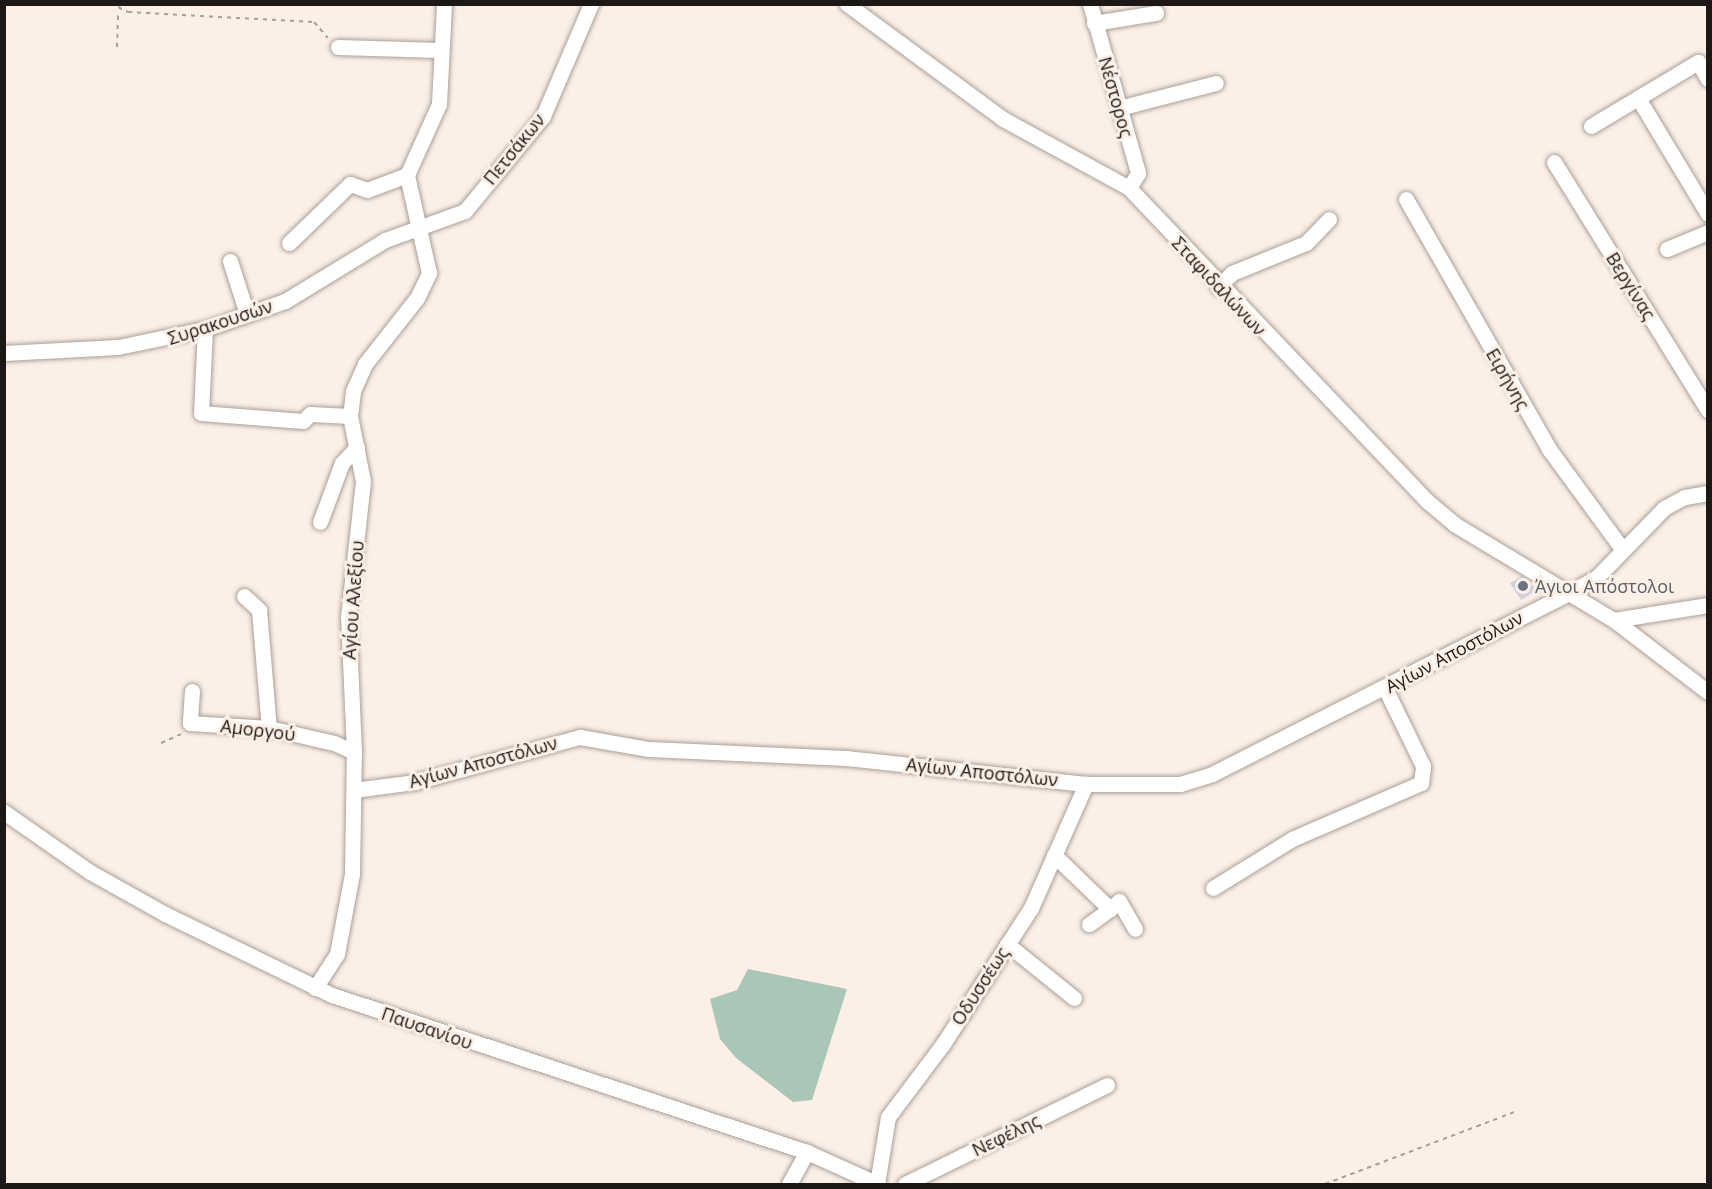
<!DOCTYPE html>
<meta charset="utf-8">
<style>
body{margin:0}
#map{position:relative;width:1712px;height:1189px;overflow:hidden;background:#fbefe6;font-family:"Open Sans",sans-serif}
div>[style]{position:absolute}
.green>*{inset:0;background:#a9c6b7}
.building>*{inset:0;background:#d1d0dd}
.path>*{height:2px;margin-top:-1px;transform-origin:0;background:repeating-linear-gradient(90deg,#a9a099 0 4.5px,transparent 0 9px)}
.roads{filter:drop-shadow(0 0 2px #aa9f96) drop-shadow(0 0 2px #aa9f96)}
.minor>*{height:15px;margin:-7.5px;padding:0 7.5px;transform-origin:7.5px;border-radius:7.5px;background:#fff}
.dots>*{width:16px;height:16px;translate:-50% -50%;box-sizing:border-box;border:3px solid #fbefe6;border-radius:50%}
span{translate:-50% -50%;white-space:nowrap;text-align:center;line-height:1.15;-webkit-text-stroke:6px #fbefe6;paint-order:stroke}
.street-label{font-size:18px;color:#1d1815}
.worship-label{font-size:18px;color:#5b616d}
.left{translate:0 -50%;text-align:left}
.frame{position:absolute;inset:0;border:6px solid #1d1815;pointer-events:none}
</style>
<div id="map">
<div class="green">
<i style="clip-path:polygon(748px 969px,847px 989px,812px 1100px,793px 1102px,736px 1058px,720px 1039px,710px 999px,737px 990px)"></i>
</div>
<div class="building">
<i style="clip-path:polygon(1522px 576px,1537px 590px,1521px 600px,1510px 583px)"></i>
</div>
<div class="path">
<i style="left:118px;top:7px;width:11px;rotate:27deg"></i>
<i style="left:128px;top:12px;width:186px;rotate:3.1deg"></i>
<i style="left:314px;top:22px;width:21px;rotate:49deg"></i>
<i style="left:117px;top:47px;width:34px;rotate:-88deg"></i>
<i style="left:161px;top:743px;width:22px;rotate:-24deg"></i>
<i style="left:1325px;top:1184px;width:203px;rotate:-20.8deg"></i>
</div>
<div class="roads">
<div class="minor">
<i style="left:847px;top:4px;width:194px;rotate:36.4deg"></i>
<i style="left:1003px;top:119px;width:144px;rotate:28.7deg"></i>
<i style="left:1129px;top:188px;width:432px;rotate:46.4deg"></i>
<i style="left:1427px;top:501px;width:35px;rotate:40deg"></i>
<i style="left:1454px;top:524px;width:187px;rotate:31deg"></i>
<i style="left:1614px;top:620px;width:118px;rotate:37.5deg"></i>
<i style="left:1090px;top:4px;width:176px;rotate:74.1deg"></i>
<i style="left:1138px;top:173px;width:17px;rotate:121deg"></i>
<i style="left:1094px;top:23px;width:63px;rotate:-9.2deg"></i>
<i style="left:338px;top:47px;width:101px;rotate:1.7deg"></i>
<i style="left:1638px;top:98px;width:135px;rotate:58.9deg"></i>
<i style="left:1119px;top:108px;width:100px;rotate:-14.5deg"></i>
<i style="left:1591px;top:126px;width:125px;rotate:-30.9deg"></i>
<i style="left:1698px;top:62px;width:20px;rotate:60deg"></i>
<i style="left:1554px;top:162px;width:292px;rotate:58.2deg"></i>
<i style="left:1406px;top:199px;width:288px;rotate:60.2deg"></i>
<i style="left:1549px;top:449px;width:125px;rotate:53.8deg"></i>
<i style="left:289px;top:243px;width:85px;rotate:-44deg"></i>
<i style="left:350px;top:184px;width:18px;rotate:19deg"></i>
<i style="left:367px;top:190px;width:43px;rotate:-20.6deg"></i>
<i style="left:1667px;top:249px;width:44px;rotate:-22.5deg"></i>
<i style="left:230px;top:261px;width:56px;rotate:72.2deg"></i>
<i style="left:1218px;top:287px;width:20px;rotate:-45deg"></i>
<i style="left:1232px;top:273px;width:80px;rotate:-22.1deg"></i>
<i style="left:1306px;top:243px;width:33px;rotate:-46deg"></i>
<i style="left:205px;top:329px;width:84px;rotate:92.7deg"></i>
<i style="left:201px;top:413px;width:102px;rotate:4.5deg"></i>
<i style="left:303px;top:421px;width:10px;rotate:-45deg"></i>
<i style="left:310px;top:414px;width:40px;rotate:2.9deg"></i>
<i style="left:4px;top:353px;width:114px;rotate:-3deg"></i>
<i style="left:118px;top:347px;width:89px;rotate:-11.7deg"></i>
<i style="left:205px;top:329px;width:85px;rotate:-19.3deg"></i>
<i style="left:285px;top:301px;width:117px;rotate:-31.4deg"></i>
<i style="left:385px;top:240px;width:85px;rotate:-19.9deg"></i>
<i style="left:465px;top:211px;width:123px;rotate:-50.6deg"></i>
<i style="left:543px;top:116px;width:122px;rotate:-66.8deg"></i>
<i style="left:320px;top:522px;width:63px;rotate:-69.6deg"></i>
<i style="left:342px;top:463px;width:22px;rotate:-47deg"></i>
<i style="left:244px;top:596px;width:21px;rotate:43deg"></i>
<i style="left:259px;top:610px;width:118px;rotate:85.2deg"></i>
<i style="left:1614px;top:620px;width:95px;rotate:-9.1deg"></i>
<i style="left:192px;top:691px;width:32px;rotate:94deg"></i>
<i style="left:190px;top:723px;width:79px;rotate:3.6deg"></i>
<i style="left:269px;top:728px;width:67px;rotate:13deg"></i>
<i style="left:334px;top:743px;width:22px;rotate:24deg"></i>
<i style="left:354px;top:790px;width:62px;rotate:-7.5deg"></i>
<i style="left:415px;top:782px;width:171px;rotate:-15.3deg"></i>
<i style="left:580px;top:737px;width:70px;rotate:9.9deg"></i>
<i style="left:649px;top:749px;width:197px;rotate:2.6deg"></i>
<i style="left:846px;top:758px;width:241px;rotate:6.2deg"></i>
<i style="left:1086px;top:784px;width:94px"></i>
<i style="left:1180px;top:784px;width:34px;rotate:-17deg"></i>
<i style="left:1212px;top:774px;width:404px;rotate:-26.9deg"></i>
<i style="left:1572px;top:591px;width:29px;rotate:-29deg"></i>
<i style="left:1597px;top:577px;width:96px;rotate:-45.8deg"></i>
<i style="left:1664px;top:508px;width:24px;rotate:-28deg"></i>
<i style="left:1685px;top:497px;width:23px;rotate:-10deg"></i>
<i style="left:4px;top:812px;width:105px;rotate:34.9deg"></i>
<i style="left:90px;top:872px;width:86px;rotate:29.2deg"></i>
<i style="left:165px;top:914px;width:186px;rotate:25.9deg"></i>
<i style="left:332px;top:995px;width:500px;rotate:18.29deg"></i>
<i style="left:807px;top:1152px;width:78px;rotate:24.3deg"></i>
<i style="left:1054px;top:855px;width:78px;rotate:44deg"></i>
<i style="left:1110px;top:909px;width:26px;rotate:144deg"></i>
<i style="left:1213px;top:888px;width:93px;rotate:-31.8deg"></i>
<i style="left:1292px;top:839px;width:141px;rotate:-23.5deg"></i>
<i style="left:1421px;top:783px;width:17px;rotate:-83deg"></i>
<i style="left:1423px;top:766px;width:87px;rotate:-116deg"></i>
<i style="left:1110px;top:909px;width:12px;rotate:-42deg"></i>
<i style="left:1119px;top:901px;width:32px;rotate:60deg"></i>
<i style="left:1007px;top:944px;width:86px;rotate:38.9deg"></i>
<i style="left:315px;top:988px;width:40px;rotate:-57.1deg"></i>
<i style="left:337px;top:954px;width:81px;rotate:-79.4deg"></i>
<i style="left:352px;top:874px;width:122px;rotate:-89.1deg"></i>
<i style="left:354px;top:752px;width:135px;rotate:-92.5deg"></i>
<i style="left:348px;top:617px;width:137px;rotate:-83.7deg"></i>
<i style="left:363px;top:481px;width:66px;rotate:-101.3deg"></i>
<i style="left:350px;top:416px;width:25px;rotate:-83deg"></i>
<i style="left:353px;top:391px;width:30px;rotate:-66deg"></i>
<i style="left:365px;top:364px;width:84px;rotate:-51.8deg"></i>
<i style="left:417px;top:298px;width:28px;rotate:-64deg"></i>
<i style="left:429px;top:273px;width:100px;rotate:-102.7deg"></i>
<i style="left:407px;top:175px;width:78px;rotate:-65.7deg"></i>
<i style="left:439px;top:104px;width:100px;rotate:-87.1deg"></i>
<i style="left:789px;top:1184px;width:37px;rotate:-61deg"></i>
<i style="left:877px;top:1184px;width:68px;rotate:-80.7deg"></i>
<i style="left:888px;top:1117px;width:91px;rotate:-53deg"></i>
<i style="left:943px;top:1044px;width:162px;rotate:-57.1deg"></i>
<i style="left:1031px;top:908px;width:136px;rotate:-66.1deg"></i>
<i style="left:905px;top:1184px;width:225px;rotate:-26.1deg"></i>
</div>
</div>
<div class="dots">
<i style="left:1523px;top:586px;background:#6b7280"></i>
</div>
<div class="street-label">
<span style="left:1116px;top:97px;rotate:74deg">Νέστορος</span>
<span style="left:514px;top:149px;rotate:-51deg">Πετσάκων</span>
<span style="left:1219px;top:286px;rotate:47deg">Σταφιδαλώνων</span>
<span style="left:1631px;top:286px;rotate:58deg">Βεργίνας</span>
<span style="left:220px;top:322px;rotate:-18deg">Συρακουσών</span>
<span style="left:1508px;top:379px;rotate:60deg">Ειρήνης</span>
<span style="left:353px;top:600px;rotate:-86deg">Αγίου Αλεξίου</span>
<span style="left:1454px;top:652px;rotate:-28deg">Αγίων Αποστόλων</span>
<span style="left:258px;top:730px;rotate:7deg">Αμοργού</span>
<span style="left:483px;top:762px;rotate:-15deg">Αγίων Αποστόλων</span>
<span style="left:982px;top:772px;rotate:6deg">Αγίων Αποστόλων</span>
<span style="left:980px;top:986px;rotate:-57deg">Οδυσσέως</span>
<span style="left:427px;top:1028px;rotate:19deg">Παυσανίου</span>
<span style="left:1006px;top:1135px;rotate:-26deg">Νεφέλης</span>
</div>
<div class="worship-label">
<span class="left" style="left:1535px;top:586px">Άγιοι Απόστολοι</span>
</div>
<div class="frame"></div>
</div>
